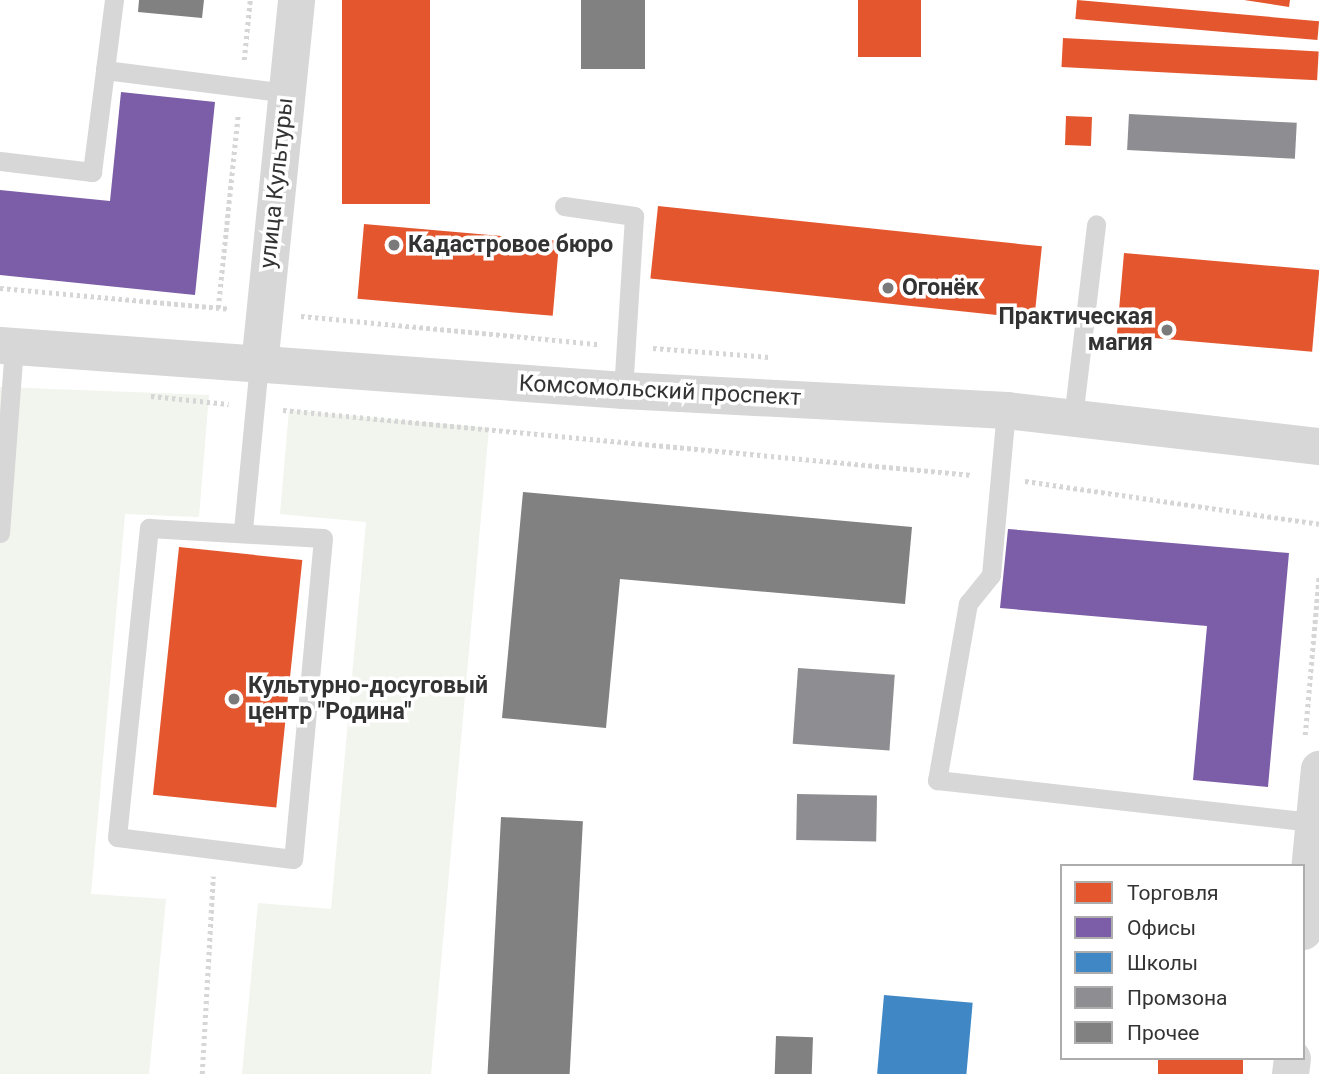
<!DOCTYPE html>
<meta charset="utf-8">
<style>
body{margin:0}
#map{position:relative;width:1319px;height:1074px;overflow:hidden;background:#fff;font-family:Roboto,sans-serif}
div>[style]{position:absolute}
.green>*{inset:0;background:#f1f5ed}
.shops>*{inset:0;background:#e4572e;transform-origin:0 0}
.offices>*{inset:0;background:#7b5ea7}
.schools>*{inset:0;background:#3f88c5;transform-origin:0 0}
.industry>*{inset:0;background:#8d8d92;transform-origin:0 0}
.building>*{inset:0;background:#818181;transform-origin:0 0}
.path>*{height:4.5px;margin-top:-2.25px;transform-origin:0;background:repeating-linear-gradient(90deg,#d6d6d6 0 3.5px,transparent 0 7px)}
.lane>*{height:19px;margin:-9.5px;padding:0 9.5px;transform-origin:9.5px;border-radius:9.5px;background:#d7d7d7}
.street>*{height:37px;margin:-18.5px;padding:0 18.5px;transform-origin:18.5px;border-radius:18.5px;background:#d7d7d7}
.dots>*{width:19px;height:19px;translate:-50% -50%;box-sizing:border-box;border:4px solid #fff;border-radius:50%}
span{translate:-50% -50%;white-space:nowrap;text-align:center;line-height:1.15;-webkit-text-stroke:7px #fff;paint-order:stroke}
.street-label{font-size:23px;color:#333}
.poi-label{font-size:23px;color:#333;font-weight:700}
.left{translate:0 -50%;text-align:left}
.right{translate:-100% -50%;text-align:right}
.legend{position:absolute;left:1060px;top:864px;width:245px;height:196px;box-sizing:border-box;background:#fff;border:2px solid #adadad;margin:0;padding:9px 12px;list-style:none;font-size:21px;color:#333}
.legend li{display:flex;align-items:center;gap:14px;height:35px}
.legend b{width:35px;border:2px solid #adadad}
</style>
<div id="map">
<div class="green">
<i style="clip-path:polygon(0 387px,209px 395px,199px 517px,125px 514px,91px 894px,166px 899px,149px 1074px,0 1074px)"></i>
<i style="clip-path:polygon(289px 410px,489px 428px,431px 1074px,242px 1074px,258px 903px,331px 909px,366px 522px,280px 514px)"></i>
</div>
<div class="shops">
<i style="left:342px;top:0;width:88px;height:204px"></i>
<i style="left:858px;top:0;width:63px;height:57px"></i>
<i style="left:1077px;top:0;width:243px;height:19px;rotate:5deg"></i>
<i style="clip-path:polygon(1244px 0,1290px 0,1289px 7px)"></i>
<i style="left:1063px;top:38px;width:256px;height:29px;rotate:3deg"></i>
<i style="left:1066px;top:116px;width:26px;height:29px;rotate:2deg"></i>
<i style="left:658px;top:206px;width:386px;height:73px;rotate:6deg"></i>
<i style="left:364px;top:224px;width:196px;height:75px;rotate:5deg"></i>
<i style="left:1124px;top:253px;width:196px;height:82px;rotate:5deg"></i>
<i style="left:179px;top:547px;width:124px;height:249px;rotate:6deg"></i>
<i style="left:1158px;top:1058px;width:85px;height:16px"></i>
</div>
<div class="offices">
<i style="clip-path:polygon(121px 92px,215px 102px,195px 295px,0 275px,0 190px,110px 201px)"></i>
<i style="clip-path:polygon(1008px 529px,1289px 553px,1268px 787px,1193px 780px,1207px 626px,1000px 608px)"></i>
</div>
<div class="schools">
<i style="left:884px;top:995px;width:89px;height:79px;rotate:5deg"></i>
</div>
<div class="industry">
<i style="left:1129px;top:114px;width:168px;height:36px;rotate:3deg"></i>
<i style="left:798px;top:668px;width:97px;height:76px;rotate:4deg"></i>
<i style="left:797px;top:794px;width:80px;height:46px;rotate:1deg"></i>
</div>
<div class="building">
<i style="clip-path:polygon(139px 0,204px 0,202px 18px,138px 12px)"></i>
<i style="left:581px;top:0;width:64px;height:69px"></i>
<i style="clip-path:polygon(523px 492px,912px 527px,905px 604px,620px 579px,606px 728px,502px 718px)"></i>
<i style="left:501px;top:817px;width:82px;height:259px;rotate:3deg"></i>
<i style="left:776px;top:1036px;width:37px;height:38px;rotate:2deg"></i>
</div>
<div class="path">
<i style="left:244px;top:60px;width:60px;rotate:-84.3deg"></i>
<i style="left:0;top:288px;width:230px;rotate:5.2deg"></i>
<i style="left:218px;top:308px;width:195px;rotate:-84.1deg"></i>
<i style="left:301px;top:316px;width:299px;rotate:5.4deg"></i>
<i style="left:653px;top:348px;width:116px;rotate:4.4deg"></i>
<i style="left:151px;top:396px;width:78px;rotate:5.9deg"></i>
<i style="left:283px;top:410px;width:692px;rotate:5.39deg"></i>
<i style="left:1025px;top:481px;width:297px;rotate:8.3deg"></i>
<i style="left:1305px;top:735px;width:160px;rotate:-85deg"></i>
<i style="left:202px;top:1074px;width:198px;rotate:-86.8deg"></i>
</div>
<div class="lane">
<i style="left:105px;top:70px;width:71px;rotate:-82.7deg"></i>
<i style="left:0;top:161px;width:93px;rotate:6.8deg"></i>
<i style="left:92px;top:172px;width:103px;rotate:-82.7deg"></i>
<i style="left:105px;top:70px;width:183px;rotate:7.2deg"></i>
<i style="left:564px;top:206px;width:71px;rotate:8.1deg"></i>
<i style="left:634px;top:216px;width:174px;rotate:93.6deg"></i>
<i style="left:1006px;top:410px;width:166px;rotate:95.2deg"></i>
<i style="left:991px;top:575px;width:36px;rotate:129deg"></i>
<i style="left:968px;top:603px;width:180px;rotate:99.9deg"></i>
<i style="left:937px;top:780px;width:379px;rotate:6.4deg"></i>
<i style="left:1073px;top:418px;width:195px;rotate:-83.2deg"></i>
<i style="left:149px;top:528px;width:174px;rotate:3.3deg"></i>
<i style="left:323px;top:538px;width:322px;rotate:95.3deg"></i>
<i style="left:293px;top:859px;width:177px;rotate:-172.9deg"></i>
<i style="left:117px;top:837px;width:311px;rotate:-84.1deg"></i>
<i style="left:243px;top:530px;width:166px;rotate:-84.5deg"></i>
<i style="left:0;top:533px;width:188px;rotate:-85.7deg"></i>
</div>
<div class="street">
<i style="left:0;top:345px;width:625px;rotate:4.13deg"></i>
<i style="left:623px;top:390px;width:384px;rotate:3deg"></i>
<i style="left:1006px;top:410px;width:315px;rotate:6.6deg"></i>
<i style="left:259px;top:365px;width:367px;rotate:-84.2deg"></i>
<i style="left:1303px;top:931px;width:163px;rotate:-84.4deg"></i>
<i style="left:1290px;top:1074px;width:16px;rotate:-83deg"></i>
</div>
<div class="dots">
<i style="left:394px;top:245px;background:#7a7a7a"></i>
<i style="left:888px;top:288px;background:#7a7a7a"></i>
<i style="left:1167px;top:330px;background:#7a7a7a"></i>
<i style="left:234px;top:699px;background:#7a7a7a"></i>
</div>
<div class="street-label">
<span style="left:277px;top:183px;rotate:-84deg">улица Культуры</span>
<span style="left:660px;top:391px;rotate:3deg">Комсомольский проспект</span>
</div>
<div class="poi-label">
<span class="left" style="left:408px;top:245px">Кадастровое бюро</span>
<span class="left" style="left:902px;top:288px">Огонёк</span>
<span class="right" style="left:1153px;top:330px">Практическая<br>магия</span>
<span class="left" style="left:248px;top:699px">Культурно-досуговый<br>центр "Родина"</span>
</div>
<ul class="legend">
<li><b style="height:19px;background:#e4572e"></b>Торговля</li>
<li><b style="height:19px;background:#7b5ea7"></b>Офисы</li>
<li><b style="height:19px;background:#3f88c5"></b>Школы</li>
<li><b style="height:19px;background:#8d8d92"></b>Промзона</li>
<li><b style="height:19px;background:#818181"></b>Прочее</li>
</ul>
</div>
